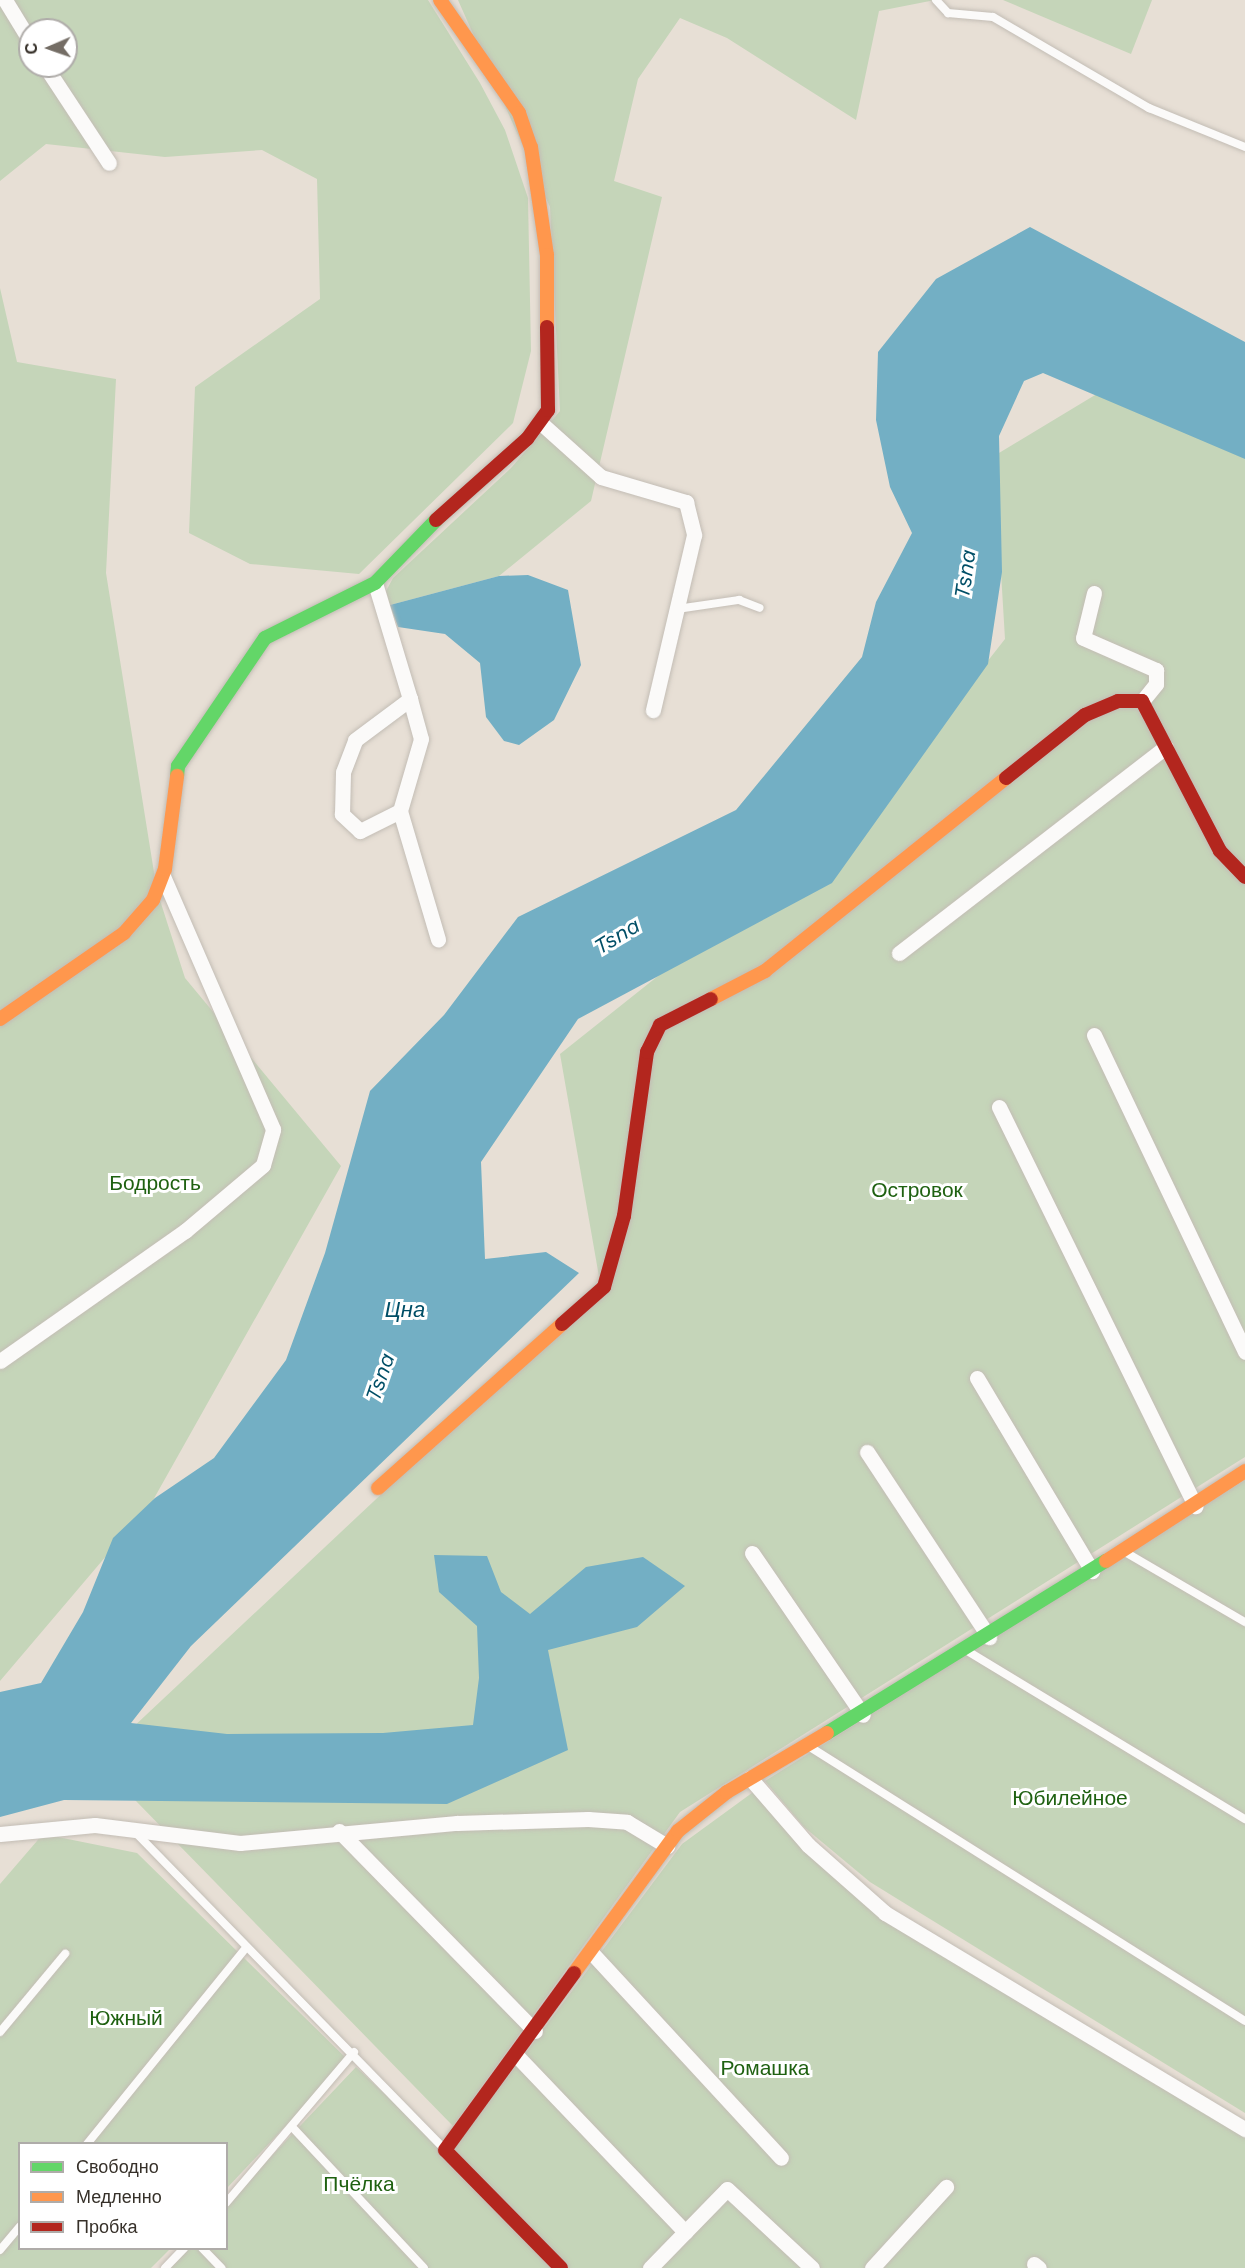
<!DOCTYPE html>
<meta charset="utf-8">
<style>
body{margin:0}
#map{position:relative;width:1245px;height:2268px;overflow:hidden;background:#e7dfd5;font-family:"Work Sans",sans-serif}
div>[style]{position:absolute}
.green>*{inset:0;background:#c5d5b9}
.water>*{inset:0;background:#73afc4}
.roads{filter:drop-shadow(0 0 2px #c3bdb5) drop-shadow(0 0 2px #c3bdb5)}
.lane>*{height:8px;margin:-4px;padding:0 4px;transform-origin:4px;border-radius:4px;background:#fbfaf9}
.street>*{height:15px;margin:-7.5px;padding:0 7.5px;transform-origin:7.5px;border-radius:7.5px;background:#fbfaf9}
.fast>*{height:14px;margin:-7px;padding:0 7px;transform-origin:7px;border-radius:7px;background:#63d668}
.slow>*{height:14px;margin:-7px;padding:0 7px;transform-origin:7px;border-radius:7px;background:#ff974d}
.jam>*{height:14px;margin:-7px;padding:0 7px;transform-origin:7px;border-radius:7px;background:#b3261e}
span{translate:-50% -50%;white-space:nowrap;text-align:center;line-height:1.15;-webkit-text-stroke:6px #fff;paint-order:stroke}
.park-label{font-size:21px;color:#1f6111}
.water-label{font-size:22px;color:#004e66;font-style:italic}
.legend{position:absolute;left:18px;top:2142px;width:210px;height:108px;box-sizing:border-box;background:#fff;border:2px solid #afaca9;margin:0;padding:8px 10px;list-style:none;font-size:18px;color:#363029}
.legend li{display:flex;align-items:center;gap:12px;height:30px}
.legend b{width:30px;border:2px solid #afaca9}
.north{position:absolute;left:18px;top:18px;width:60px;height:60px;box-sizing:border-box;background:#fff;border:2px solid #afaca9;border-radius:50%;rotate:268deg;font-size:16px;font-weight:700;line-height:24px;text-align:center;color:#363029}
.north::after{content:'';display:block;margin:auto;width:21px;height:27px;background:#746d65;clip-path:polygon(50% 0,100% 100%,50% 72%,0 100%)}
</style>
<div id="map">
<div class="green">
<i style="clip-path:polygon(evenodd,0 0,428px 0,480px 83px,505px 130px,528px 198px,531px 351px,513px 423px,359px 574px,250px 564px,189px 533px,195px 387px,320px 299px,317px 179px,262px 150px,165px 157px,46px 144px,0 181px,0 0,30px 30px,66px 30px,66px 66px,30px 66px,30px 30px)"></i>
<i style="clip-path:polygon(458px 0,935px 0,879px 11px,856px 120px,727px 38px,680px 18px,638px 79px,614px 181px,662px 197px,591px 501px,499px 576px,390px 605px,386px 591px,393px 578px,511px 468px,560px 411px,550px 207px)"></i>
<i style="clip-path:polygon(1003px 0,1152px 0,1131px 54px)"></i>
<i style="clip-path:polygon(0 288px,17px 362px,116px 379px,106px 573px,157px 891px,185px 978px,341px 1166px,152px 1502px,0 1681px)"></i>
<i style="clip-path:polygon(1110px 386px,1245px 446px,1245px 1457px,680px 1812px,453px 2126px,97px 1761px,601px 1288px,560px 1054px,878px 801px,1005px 639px,994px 456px)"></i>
<i style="clip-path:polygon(1245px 1480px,1245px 2113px,870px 1882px,804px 1827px,765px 1781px)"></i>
<i style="clip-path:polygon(756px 1790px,861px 1890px,1245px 2128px,1245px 2268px,564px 2268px,450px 2154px,682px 1844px)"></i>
<i style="clip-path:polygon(43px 1834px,137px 1853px,348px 2060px,227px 2188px,226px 2144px,20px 2144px,20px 2248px,170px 2249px,151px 2268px,0 2268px,0 1884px)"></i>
<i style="clip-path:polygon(356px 2067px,439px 2145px,556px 2268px,165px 2268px,184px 2249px,226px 2248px,227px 2203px)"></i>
</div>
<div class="water">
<i style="clip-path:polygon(1030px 227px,1245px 342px,1245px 459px,1043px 373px,1024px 381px,999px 436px,1002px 572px,988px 664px,832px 883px,578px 1019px,481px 1162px,485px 1259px,546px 1252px,579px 1273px,191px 1646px,131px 1723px,227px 1734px,383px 1733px,473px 1725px,479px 1678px,477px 1626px,439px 1592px,434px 1555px,487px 1556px,501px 1592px,530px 1614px,586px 1567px,643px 1557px,685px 1586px,637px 1627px,548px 1650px,568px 1750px,447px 1804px,64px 1800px,0 1817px,0 1692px,41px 1683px,83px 1612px,113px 1538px,155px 1498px,214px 1458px,286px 1360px,325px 1253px,370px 1091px,444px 1015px,518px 917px,736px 810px,862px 657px,876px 602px,912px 533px,890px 487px,876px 420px,878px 352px,936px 279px)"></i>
<i style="clip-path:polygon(528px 575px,568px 590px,581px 665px,554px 720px,519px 745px,504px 741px,486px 717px,480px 663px,445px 634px,398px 627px,390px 605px,499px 576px)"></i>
</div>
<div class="roads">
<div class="lane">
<i style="left:936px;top:0;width:18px;rotate:47deg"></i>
<i style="left:948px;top:13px;width:45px;rotate:5.1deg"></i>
<i style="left:993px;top:17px;width:181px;rotate:30.3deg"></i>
<i style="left:1149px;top:108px;width:104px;rotate:22.1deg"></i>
<i style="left:677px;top:609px;width:63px;rotate:-8.3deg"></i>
<i style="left:739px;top:600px;width:22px;rotate:21deg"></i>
<i style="left:1125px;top:1552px;width:139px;rotate:30.3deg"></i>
<i style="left:969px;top:1652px;width:323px;rotate:31.2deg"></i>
<i style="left:810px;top:1747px;width:514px;rotate:32.21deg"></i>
<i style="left:137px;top:1834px;width:440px;rotate:45.7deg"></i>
<i style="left:0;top:2032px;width:102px;rotate:-50.2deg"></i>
<i style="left:294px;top:2129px;width:190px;rotate:46.9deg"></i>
<i style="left:87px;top:2144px;width:252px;rotate:-51deg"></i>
<i style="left:226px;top:2203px;width:198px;rotate:-49.7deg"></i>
<i style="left:202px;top:2248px;width:28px;rotate:46deg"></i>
<i style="left:0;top:2250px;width:31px;rotate:-50deg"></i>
<i style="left:165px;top:2268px;width:28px;rotate:-46deg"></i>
</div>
<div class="street">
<i style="left:5px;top:0;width:48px;rotate:58.6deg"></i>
<i style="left:45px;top:66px;width:116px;rotate:56.6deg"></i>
<i style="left:542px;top:424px;width:79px;rotate:41.9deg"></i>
<i style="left:601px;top:477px;width:89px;rotate:16.4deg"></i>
<i style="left:686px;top:502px;width:34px;rotate:76deg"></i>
<i style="left:694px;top:535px;width:180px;rotate:103.2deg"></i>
<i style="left:375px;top:583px;width:121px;rotate:73.2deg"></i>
<i style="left:410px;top:699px;width:41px;rotate:74.6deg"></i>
<i style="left:421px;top:739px;width:75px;rotate:106.3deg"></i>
<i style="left:400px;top:811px;width:45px;rotate:153.4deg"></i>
<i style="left:360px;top:831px;width:25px;rotate:-137deg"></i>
<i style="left:342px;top:814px;width:42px;rotate:-88.6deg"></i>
<i style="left:343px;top:772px;width:34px;rotate:-69deg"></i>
<i style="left:355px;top:740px;width:69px;rotate:-36.7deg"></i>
<i style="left:1094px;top:593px;width:46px;rotate:103.7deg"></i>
<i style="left:1083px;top:638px;width:80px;rotate:23.7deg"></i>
<i style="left:1156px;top:670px;width:14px;rotate:90deg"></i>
<i style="left:1156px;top:684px;width:22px;rotate:129deg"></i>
<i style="left:400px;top:811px;width:134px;rotate:73.5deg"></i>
<i style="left:899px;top:953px;width:337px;rotate:-37.7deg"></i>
<i style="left:1094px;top:1035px;width:351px;rotate:64.5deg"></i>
<i style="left:999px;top:1107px;width:445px;rotate:63.8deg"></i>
<i style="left:0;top:1361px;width:226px;rotate:-35.1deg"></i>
<i style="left:185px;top:1231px;width:102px;rotate:-40.2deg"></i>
<i style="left:263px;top:1165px;width:37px;rotate:-74deg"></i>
<i style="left:273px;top:1129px;width:276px;rotate:-113.5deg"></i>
<i style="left:977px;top:1378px;width:225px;rotate:59.2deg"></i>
<i style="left:867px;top:1452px;width:222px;rotate:56.6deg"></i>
<i style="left:752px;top:1553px;width:196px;rotate:55.6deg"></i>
<i style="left:750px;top:1778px;width:89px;rotate:49.1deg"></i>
<i style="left:808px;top:1845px;width:103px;rotate:41.4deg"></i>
<i style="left:885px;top:1913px;width:420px;rotate:31deg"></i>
<i style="left:339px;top:1831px;width:280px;rotate:45.6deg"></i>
<i style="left:0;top:1834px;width:95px;rotate:-5.4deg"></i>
<i style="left:95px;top:1825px;width:146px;rotate:7.1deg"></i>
<i style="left:240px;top:1843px;width:218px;rotate:-5.3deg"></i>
<i style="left:457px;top:1823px;width:131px;rotate:-1.7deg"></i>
<i style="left:588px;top:1819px;width:39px;rotate:4deg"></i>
<i style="left:627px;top:1822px;width:47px;rotate:31deg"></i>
<i style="left:591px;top:1952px;width:280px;rotate:47.3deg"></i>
<i style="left:516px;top:2055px;width:245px;rotate:46.3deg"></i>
<i style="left:1034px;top:2264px;width:6px;rotate:39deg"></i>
<i style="left:650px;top:2268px;width:110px;rotate:-45.7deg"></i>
<i style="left:727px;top:2189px;width:116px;rotate:42.9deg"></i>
<i style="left:872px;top:2268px;width:110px;rotate:-47.6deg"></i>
</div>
<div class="fast">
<i style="left:177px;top:776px;width:10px;rotate:-84deg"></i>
<i style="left:178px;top:766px;width:155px;rotate:-55.8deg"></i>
<i style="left:265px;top:638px;width:123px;rotate:-26.6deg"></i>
<i style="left:375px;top:583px;width:88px;rotate:-45.9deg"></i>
<i style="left:827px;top:1733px;width:328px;rotate:-31.7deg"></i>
</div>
<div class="slow">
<i style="left:440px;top:0;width:138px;rotate:55deg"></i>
<i style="left:519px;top:113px;width:36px;rotate:71deg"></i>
<i style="left:531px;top:147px;width:109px;rotate:81.6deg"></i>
<i style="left:547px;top:255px;width:72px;rotate:90deg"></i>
<i style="left:711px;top:999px;width:61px;rotate:-27.4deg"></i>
<i style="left:765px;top:971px;width:309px;rotate:-38.7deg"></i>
<i style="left:0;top:1019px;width:151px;rotate:-34.7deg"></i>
<i style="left:124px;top:933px;width:44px;rotate:-48.7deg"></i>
<i style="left:153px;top:900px;width:33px;rotate:-69deg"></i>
<i style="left:165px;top:869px;width:94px;rotate:-82.6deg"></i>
<i style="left:378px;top:1488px;width:246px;rotate:-41.7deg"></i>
<i style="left:1106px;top:1561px;width:166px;rotate:-32.9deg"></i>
<i style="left:574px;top:1973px;width:176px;rotate:-53.8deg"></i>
<i style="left:678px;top:1831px;width:63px;rotate:-38.5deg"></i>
<i style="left:727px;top:1792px;width:116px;rotate:-30.5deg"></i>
</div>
<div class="jam">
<i style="left:436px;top:520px;width:122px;rotate:-41.7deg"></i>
<i style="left:527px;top:439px;width:36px;rotate:-54deg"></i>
<i style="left:548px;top:410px;width:83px;rotate:-90.7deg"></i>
<i style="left:1006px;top:778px;width:101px;rotate:-38.6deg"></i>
<i style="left:1085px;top:715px;width:36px;rotate:-23deg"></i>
<i style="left:1118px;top:701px;width:24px"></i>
<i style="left:1142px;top:701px;width:169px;rotate:62.5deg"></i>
<i style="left:1220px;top:851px;width:36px;rotate:46deg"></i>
<i style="left:562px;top:1324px;width:56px;rotate:-41.4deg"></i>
<i style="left:604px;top:1287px;width:74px;rotate:-74.3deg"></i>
<i style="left:624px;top:1216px;width:166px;rotate:-82deg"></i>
<i style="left:647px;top:1052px;width:30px;rotate:-64deg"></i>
<i style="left:660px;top:1025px;width:57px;rotate:-27deg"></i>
<i style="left:561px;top:2268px;width:165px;rotate:-134.5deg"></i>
<i style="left:445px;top:2150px;width:219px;rotate:-53.9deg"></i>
</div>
</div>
<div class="park-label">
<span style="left:155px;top:1183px">Бодрость</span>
<span style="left:917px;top:1190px">Островок</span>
<span style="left:1070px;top:1798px">Юбилейное</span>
<span style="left:126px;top:2018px">Южный</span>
<span style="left:765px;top:2068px">Ромашка</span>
<span style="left:359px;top:2184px">Пчёлка</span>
</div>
<div class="water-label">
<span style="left:965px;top:574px;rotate:-82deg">Tsna</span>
<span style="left:617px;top:936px;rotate:-31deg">Tsna</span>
<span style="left:405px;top:1310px">Цна</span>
<span style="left:380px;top:1377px;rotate:-71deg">Tsna</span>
</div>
<ul class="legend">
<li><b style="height:8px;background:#63d668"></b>Свободно</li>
<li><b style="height:8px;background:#ff974d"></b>Медленно</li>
<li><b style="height:8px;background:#b3261e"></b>Пробка</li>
</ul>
<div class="north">С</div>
</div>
